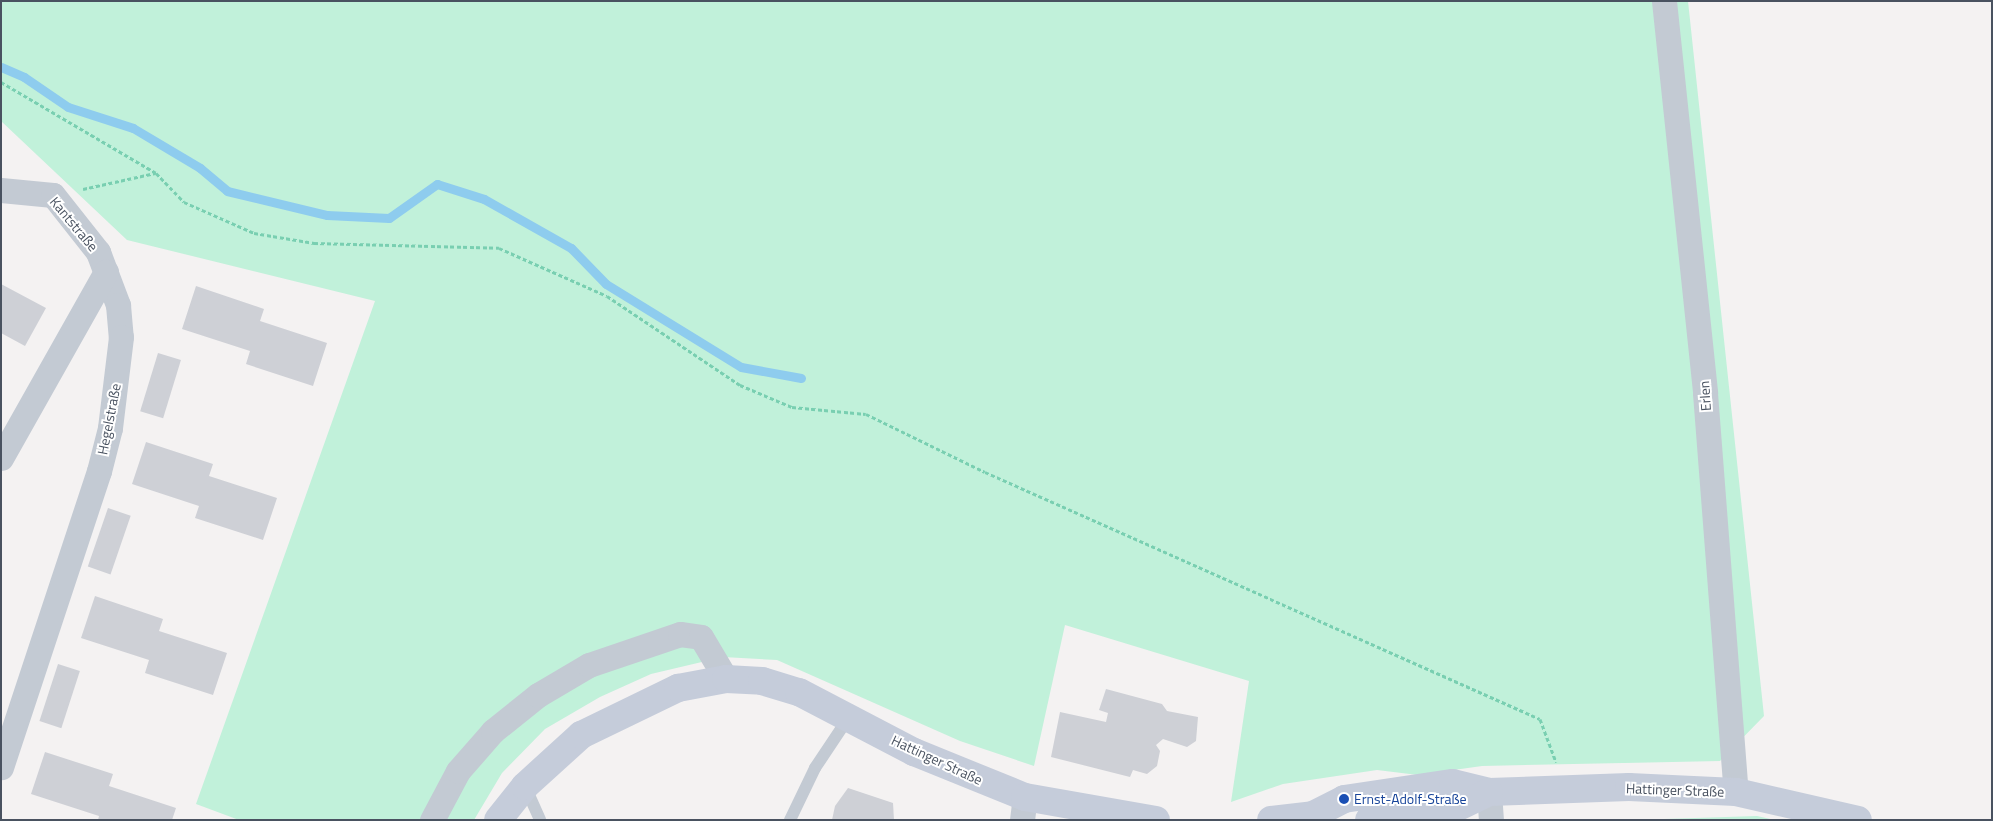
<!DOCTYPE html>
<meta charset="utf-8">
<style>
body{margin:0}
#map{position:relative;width:1993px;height:821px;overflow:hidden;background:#f4f2f2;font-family:"Titillium Web",sans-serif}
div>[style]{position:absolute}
.green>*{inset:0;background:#c1f1da}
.stream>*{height:9px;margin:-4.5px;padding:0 4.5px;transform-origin:4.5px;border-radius:4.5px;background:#8eccee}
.building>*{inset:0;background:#ced0d6;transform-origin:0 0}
.path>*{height:3px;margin-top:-1.5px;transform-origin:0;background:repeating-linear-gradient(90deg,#79cfb1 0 4px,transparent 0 6.5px)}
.lane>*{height:12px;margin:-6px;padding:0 6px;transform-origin:6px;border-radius:6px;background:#c3cad3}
.street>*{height:25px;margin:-12.5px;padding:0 12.5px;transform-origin:12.5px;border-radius:12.5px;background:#c3cad3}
.secondary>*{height:28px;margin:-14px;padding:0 14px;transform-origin:14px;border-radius:14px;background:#c5ccda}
.dots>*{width:14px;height:14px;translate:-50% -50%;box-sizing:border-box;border:2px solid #fff;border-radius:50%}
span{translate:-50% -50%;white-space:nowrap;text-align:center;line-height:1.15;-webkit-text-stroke:4px #fff;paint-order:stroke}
.street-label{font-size:14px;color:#495260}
.transit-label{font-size:14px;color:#164399}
.left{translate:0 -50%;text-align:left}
.frame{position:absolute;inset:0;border:2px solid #495260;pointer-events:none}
</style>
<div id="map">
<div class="green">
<i style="clip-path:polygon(1px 1px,1688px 1px,1764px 716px,1720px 761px,1482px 766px,1418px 775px,1377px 770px,1283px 784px,1231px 802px,1249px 681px,1065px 625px,1034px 766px,960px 741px,777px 660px,723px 657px,651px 674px,600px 697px,545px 729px,502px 773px,474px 820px,239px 820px,196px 804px,375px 301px,127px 240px,1px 121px)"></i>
<i style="clip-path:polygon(1757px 816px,1775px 820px,1633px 820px)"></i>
</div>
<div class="stream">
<i style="left:1px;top:67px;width:25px;rotate:23deg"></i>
<i style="left:24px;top:77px;width:53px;rotate:34.3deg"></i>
<i style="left:68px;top:107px;width:68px;rotate:17.9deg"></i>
<i style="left:133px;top:128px;width:78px;rotate:30.8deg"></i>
<i style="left:200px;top:168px;width:35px;rotate:40deg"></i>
<i style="left:227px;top:191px;width:103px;rotate:13.5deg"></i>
<i style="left:327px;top:215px;width:62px;rotate:2.8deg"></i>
<i style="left:389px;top:218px;width:59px;rotate:-35.3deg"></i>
<i style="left:437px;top:184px;width:49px;rotate:17.7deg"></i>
<i style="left:484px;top:199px;width:100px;rotate:29.4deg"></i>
<i style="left:571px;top:248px;width:50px;rotate:45.8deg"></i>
<i style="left:606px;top:284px;width:158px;rotate:31.6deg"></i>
<i style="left:741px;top:367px;width:61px;rotate:10.4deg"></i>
</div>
<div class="building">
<i style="clip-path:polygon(1px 284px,46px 308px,25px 346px,1px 333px)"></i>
<i style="clip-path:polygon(196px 286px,264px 309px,260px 321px,327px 343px,313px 386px,246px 364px,250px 351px,182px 329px)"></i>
<i style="left:158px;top:353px;width:24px;height:61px;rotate:17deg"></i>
<i style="clip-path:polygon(146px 442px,213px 464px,209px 476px,277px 498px,263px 540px,195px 518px,199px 506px,132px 484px)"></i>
<i style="left:108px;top:508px;width:24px;height:62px;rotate:19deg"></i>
<i style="clip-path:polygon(95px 596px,163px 619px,159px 631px,227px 653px,213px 695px,145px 673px,149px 660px,81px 638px)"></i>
<i style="left:58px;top:664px;width:23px;height:60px;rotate:18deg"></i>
<i style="clip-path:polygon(1106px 689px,1162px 704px,1167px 711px,1198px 717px,1196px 741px,1187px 747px,1163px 739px,1156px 745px,1160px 751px,1157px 766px,1147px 774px,1133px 770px,1130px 777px,1051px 757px,1060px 712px,1106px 722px,1108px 713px,1099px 710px)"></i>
<i style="clip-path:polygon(45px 752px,113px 774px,109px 786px,176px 808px,172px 820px,98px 820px,99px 816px,31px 794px)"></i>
<i style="clip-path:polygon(848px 788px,893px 803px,894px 820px,832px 820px,835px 806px)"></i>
</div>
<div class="path">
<i style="left:1px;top:82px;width:180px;rotate:30.4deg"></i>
<i style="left:156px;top:173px;width:40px;rotate:46deg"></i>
<i style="left:184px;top:202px;width:77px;rotate:23.9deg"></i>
<i style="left:254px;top:233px;width:61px;rotate:9.5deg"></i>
<i style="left:314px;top:243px;width:185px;rotate:1.5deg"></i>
<i style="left:499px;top:248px;width:118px;rotate:24deg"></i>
<i style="left:607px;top:296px;width:160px;rotate:33.8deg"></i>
<i style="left:740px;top:385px;width:56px;rotate:22.9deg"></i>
<i style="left:792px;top:407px;width:74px;rotate:5.4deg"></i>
<i style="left:866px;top:414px;width:132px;rotate:26deg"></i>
<i style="left:985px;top:472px;width:607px;rotate:23.99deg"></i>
<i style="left:1540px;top:719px;width:46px;rotate:69.6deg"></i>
<i style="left:83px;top:189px;width:74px;rotate:-12.5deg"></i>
</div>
<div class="lane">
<i style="left:525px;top:786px;width:37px;rotate:66deg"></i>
<i style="left:790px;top:820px;width:58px;rotate:-64.3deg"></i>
<i style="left:815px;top:768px;width:61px;rotate:-56.3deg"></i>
</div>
<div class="street">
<i style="left:1664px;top:1px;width:394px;rotate:84deg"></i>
<i style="left:1705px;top:393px;width:400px;rotate:85.6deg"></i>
<i style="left:1px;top:190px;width:52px;rotate:5.5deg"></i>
<i style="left:53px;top:195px;width:73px;rotate:51.7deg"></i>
<i style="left:98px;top:252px;width:57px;rotate:69.3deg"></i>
<i style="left:118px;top:305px;width:32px;rotate:85deg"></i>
<i style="left:121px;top:337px;width:92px;rotate:96.9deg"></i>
<i style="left:110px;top:428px;width:44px;rotate:104.3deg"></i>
<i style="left:99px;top:471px;width:312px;rotate:108.3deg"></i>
<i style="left:1px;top:458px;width:214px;rotate:-60.6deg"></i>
<i style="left:1489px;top:792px;width:28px;rotate:86deg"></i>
<i style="left:432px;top:820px;width:55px;rotate:-62deg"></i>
<i style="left:458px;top:771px;width:53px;rotate:-48.8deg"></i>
<i style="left:493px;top:731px;width:58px;rotate:-38.7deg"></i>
<i style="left:538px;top:695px;width:59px;rotate:-30.5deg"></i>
<i style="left:589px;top:665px;width:96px;rotate:-18.8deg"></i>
<i style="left:680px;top:634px;width:21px;rotate:8deg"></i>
<i style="left:701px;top:637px;width:49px;rotate:59.2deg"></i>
<i style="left:1022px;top:820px;width:23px;rotate:-83deg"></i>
</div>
<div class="secondary">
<i style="left:498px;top:820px;width:43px;rotate:-51.5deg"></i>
<i style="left:525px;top:786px;width:76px;rotate:-42.3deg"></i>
<i style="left:581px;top:735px;width:108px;rotate:-25.9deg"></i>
<i style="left:678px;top:688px;width:49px;rotate:-10.6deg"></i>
<i style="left:726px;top:679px;width:36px;rotate:3deg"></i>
<i style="left:762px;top:681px;width:39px;rotate:17deg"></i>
<i style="left:799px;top:692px;width:130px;rotate:27.6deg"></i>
<i style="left:914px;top:752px;width:120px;rotate:22.1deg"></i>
<i style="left:1025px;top:797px;width:133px;rotate:10deg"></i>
<i style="left:1271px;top:820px;width:42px;rotate:-6.8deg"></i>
<i style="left:1313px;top:815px;width:35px;rotate:-27deg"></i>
<i style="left:1344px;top:799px;width:110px;rotate:-8.4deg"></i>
<i style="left:1453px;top:783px;width:37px;rotate:14deg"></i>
<i style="left:1489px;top:792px;width:140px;rotate:-2deg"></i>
<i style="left:1629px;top:787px;width:107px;rotate:2.7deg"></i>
<i style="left:1736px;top:792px;width:125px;rotate:12.9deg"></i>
<i style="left:1369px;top:820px;width:84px;rotate:-6.9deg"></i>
<i style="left:1452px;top:810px;width:41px;rotate:-25.9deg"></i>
</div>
<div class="dots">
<i style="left:1344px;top:799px;background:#1a4fb4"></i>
</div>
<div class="street-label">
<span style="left:74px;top:224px;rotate:50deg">Kantstraße</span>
<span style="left:1705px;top:396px;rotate:-94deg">Erlen</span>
<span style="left:109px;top:419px;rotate:-79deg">Hegelstraße</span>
<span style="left:937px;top:760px;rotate:25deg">Hattinger Straße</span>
<span style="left:1675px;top:790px;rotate:2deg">Hattinger Straße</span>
</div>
<div class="transit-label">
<span class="left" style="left:1354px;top:799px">Ernst-Adolf-Straße</span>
</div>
<div class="frame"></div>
</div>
